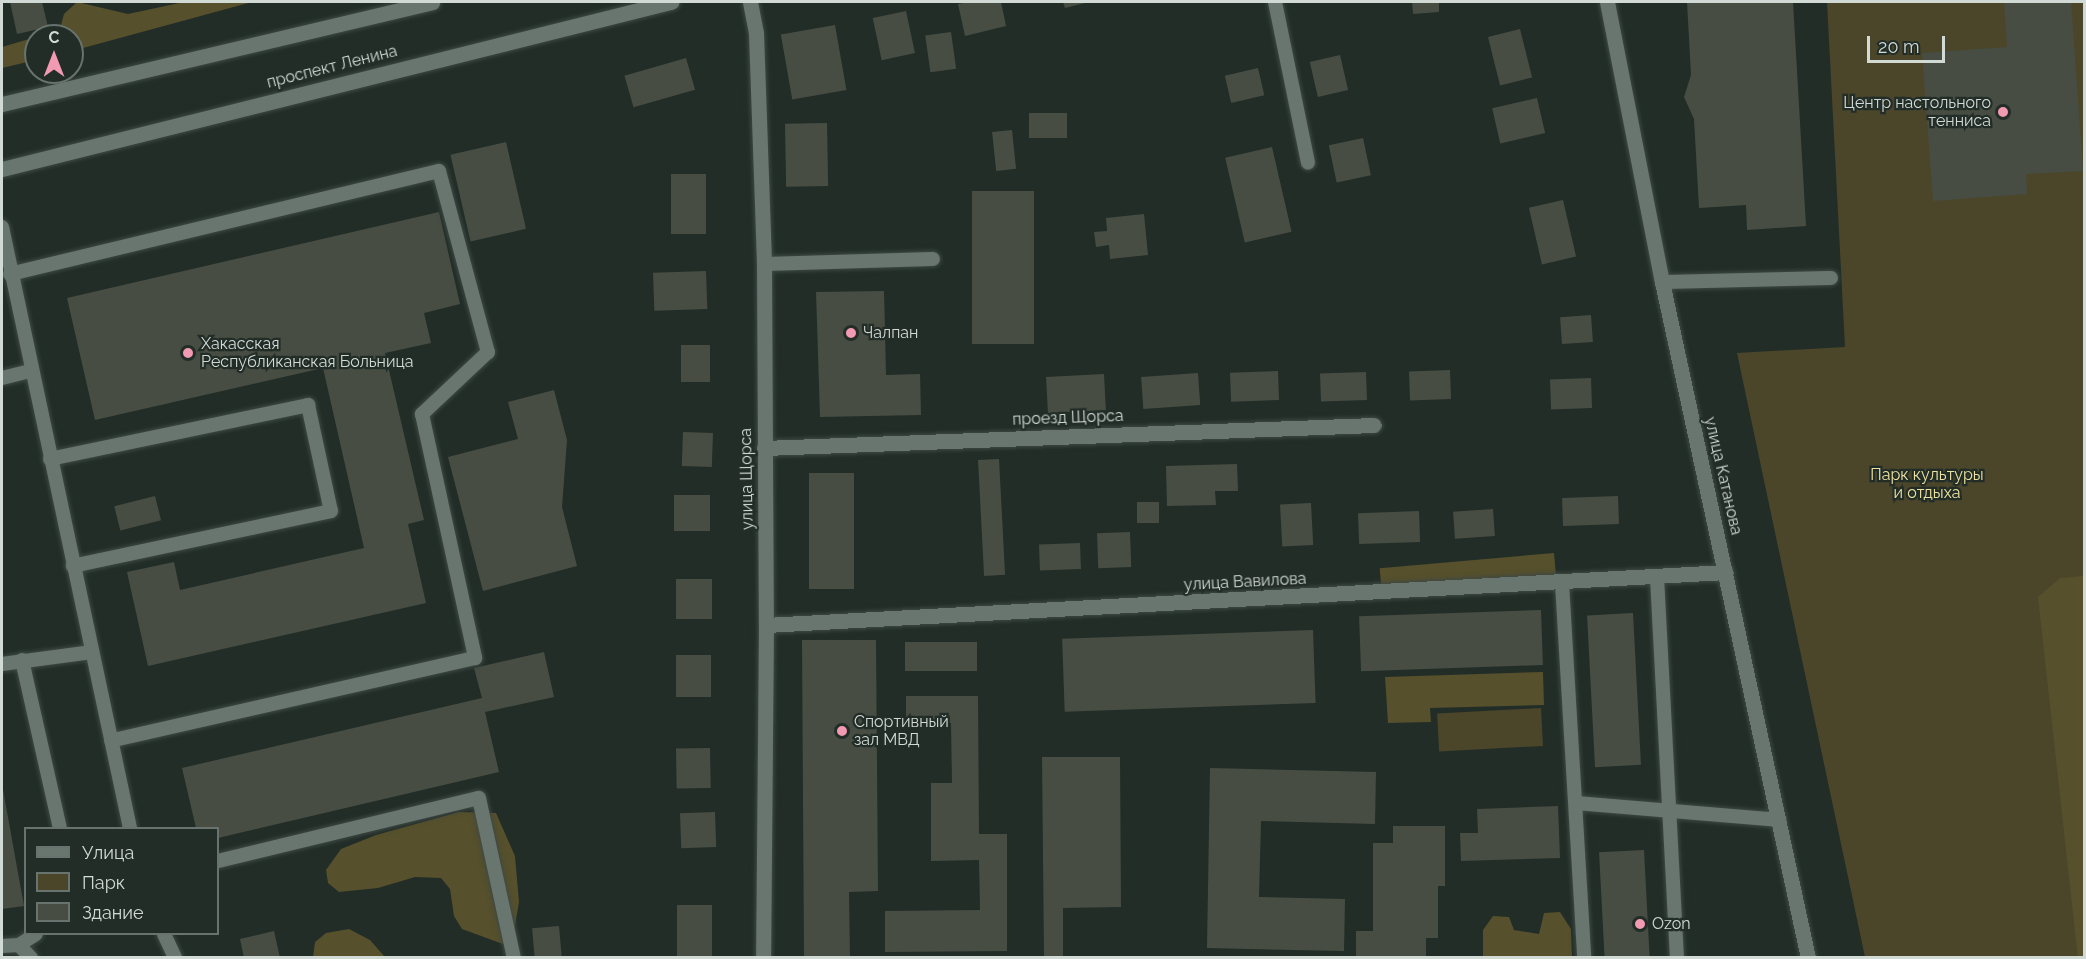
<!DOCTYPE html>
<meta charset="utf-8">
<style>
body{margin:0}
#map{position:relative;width:2086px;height:959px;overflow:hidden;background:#222d28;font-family:Raleway,sans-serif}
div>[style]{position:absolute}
.green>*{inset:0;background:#4b462a;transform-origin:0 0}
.forest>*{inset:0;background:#56502c;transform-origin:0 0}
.building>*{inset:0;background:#474d43;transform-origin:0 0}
.roads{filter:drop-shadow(0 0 2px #3f4944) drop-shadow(0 0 2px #3f4944)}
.service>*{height:14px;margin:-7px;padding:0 7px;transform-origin:7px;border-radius:7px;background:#69766f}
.minor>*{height:15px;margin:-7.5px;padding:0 7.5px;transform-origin:7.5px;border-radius:7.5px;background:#69766f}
.dots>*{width:16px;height:16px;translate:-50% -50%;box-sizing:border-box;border:3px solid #222d28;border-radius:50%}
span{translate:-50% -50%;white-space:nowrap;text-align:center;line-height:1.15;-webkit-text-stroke:4.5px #222d28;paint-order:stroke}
.street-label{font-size:16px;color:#d2dad6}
.poi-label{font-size:16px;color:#d2dad6}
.right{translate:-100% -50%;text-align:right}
.left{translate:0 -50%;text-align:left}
.park-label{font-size:16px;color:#ede1a0}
.frame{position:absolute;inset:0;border:3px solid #d2dad6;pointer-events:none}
.legend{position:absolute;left:24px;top:827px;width:195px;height:108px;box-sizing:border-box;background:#222d28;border:2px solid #68726e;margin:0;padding:8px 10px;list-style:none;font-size:18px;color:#d2dad6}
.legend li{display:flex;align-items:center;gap:12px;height:30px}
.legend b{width:30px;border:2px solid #68726e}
.north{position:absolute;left:24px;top:24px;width:60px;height:60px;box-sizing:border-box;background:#222d28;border:2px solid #68726e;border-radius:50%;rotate:0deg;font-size:16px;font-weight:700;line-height:24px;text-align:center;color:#d2dad6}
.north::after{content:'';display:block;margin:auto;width:21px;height:27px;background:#f19ab1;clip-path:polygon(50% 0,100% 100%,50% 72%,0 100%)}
.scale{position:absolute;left:1867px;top:36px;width:78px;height:27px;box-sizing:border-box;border:3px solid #d2dad6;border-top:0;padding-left:8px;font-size:18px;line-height:21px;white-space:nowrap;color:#d2dad6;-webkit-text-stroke:4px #222d28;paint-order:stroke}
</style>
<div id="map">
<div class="green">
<i style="clip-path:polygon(1827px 2px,2084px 2px,2084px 957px,1865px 957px,1737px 353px,1845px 347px)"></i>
<i style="left:1541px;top:708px;width:38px;height:104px;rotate:87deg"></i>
</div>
<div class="forest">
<i style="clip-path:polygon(77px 2px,128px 14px,184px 2px,252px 2px,72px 51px,72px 36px,38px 36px,60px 29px,64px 14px)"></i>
<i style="clip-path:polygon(36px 37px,36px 60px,2px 68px,2px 47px)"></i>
<i style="left:1554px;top:553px;width:23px;height:175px;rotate:85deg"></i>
<i style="clip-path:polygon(2084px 576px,2084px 957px,2078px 958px,2038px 597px,2060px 578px)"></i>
<i style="clip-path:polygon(1543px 672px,1544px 705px,1430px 708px,1431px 722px,1388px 723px,1385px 677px)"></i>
<i style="clip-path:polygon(459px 812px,496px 813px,515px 856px,519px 902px,513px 937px,503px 944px,462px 929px,454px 916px,450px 889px,441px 878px,415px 877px,378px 888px,339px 892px,328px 883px,326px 870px,341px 849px,376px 835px)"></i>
<i style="clip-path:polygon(1560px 912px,1571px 929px,1572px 957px,1483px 957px,1483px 930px,1493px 916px,1509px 917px,1514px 930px,1539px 934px,1544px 913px)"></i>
<i style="clip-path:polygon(349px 929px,370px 940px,385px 957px,313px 957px,315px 942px,326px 933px)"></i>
</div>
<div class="building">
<i style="clip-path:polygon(10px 2px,42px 2px,48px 27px,17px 34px)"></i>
<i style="clip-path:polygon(968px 2px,1001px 2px,1006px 26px,965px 36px,958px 4px)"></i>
<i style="clip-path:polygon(1063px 2px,1089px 2px,1065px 8px)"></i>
<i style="clip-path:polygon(1412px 2px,1439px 2px,1439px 12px,1413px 14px)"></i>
<i style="clip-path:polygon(1687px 2px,1793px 2px,1806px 226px,1747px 230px,1746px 205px,1699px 208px,1694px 119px,1684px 97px,1691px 75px)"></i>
<i style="clip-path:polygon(2004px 2px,2071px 2px,2083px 171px,2026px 174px,2027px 194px,1933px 201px,1922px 53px,2007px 47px)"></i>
<i style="left:906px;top:11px;width:43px;height:34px;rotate:78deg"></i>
<i style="left:835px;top:25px;width:66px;height:55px;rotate:80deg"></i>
<i style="left:1520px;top:29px;width:50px;height:33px;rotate:76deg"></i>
<i style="left:951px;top:32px;width:37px;height:26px;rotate:82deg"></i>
<i style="left:1340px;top:55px;width:36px;height:31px;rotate:77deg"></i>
<i style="left:686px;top:58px;width:33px;height:64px;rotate:74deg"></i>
<i style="left:1258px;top:68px;width:28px;height:34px;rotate:77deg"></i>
<i style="left:1537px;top:98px;width:36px;height:46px;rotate:77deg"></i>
<i style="left:1067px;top:113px;width:25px;height:38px;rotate:90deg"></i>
<i style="left:827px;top:123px;width:63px;height:42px;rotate:89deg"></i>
<i style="left:1012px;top:130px;width:39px;height:20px;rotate:84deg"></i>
<i style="left:1363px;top:138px;width:38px;height:35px;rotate:78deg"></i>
<i style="left:506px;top:142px;width:89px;height:57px;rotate:77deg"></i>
<i style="left:1272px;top:147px;width:87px;height:48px;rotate:77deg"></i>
<i style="left:671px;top:174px;width:35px;height:60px"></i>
<i style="left:972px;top:191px;width:62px;height:153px"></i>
<i style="left:1563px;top:200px;width:58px;height:35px;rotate:77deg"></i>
<i style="clip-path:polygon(439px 212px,460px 304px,424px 313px,431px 343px,385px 353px,424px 520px,408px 524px,426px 603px,148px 666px,127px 572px,174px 562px,180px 590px,364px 548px,323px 368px,95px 420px,67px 298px)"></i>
<i style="clip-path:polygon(1144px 214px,1148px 255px,1110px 259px,1109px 245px,1096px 247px,1094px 232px,1107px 231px,1106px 218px)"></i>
<i style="left:706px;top:271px;width:38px;height:53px;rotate:88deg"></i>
<i style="clip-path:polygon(884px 291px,886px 375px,920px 374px,921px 415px,820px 417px,816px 292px)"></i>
<i style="left:1591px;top:315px;width:27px;height:31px;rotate:86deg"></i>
<i style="left:681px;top:345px;width:29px;height:37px"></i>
<i style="left:1450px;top:370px;width:29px;height:41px;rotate:88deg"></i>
<i style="left:1278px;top:371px;width:29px;height:48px;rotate:88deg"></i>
<i style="left:1366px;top:372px;width:28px;height:46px;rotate:88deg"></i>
<i style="left:1198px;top:373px;width:32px;height:57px;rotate:86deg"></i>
<i style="left:1104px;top:374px;width:36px;height:58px;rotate:87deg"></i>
<i style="left:1591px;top:378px;width:30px;height:41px;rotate:88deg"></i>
<i style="clip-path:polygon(554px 390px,567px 440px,562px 507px,577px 566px,483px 591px,448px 457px,518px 439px,508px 402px)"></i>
<i style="left:683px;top:432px;width:30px;height:34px;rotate:2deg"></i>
<i style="left:999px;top:459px;width:116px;height:21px;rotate:87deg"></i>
<i style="clip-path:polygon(1237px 464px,1238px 491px,1215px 491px,1216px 505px,1167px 506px,1166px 466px)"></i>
<i style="left:809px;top:473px;width:45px;height:116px"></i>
<i style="left:674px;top:495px;width:36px;height:36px"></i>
<i style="left:155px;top:496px;width:25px;height:42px;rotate:76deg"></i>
<i style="left:1618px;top:496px;width:28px;height:56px;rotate:88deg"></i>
<i style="left:1137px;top:502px;width:22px;height:21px"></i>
<i style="left:1311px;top:503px;width:42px;height:31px;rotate:87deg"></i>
<i style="left:1493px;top:509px;width:27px;height:40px;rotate:86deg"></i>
<i style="left:1419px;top:511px;width:31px;height:61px;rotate:88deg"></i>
<i style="left:1130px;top:532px;width:35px;height:33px;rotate:88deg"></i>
<i style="left:1080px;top:543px;width:26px;height:41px;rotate:88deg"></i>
<i style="left:676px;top:579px;width:36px;height:40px"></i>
<i style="left:1541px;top:610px;width:55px;height:182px;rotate:88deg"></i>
<i style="left:1633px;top:613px;width:152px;height:46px;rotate:87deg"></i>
<i style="left:1313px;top:630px;width:73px;height:251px;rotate:88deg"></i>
<i style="clip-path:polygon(802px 640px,876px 640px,878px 891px,849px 892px,850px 958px,804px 958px)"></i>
<i style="left:905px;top:642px;width:72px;height:29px"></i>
<i style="clip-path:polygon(544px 652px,554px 697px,485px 712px,499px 772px,218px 838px,218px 828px,196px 828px,182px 768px,482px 698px,474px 668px)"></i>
<i style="left:676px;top:655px;width:35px;height:42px"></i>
<i style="clip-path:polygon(906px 696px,978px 696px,979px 834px,1007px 834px,1007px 951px,885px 952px,885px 911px,980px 910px,979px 860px,931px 861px,931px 783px,952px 783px,951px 723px,906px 723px)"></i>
<i style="left:710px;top:748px;width:40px;height:34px;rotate:89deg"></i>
<i style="clip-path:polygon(1042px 757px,1120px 757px,1121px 907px,1063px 908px,1063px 958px,1044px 958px)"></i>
<i style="clip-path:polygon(1210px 768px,1376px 772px,1375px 824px,1261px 821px,1259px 897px,1345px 899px,1344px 951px,1207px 948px)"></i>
<i style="clip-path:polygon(2px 784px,24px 906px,2px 909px)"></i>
<i style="clip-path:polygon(1558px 806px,1560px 858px,1461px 861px,1460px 833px,1478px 833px,1477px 809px)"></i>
<i style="left:715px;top:812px;width:35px;height:35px;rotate:88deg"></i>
<i style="clip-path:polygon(1393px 826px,1445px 826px,1445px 886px,1438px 886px,1438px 938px,1426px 938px,1426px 958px,1356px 958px,1356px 931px,1373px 931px,1373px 843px,1393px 843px)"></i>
<i style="left:1644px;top:850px;width:108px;height:45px;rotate:87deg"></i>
<i style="left:677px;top:905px;width:35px;height:53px"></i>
<i style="left:559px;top:926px;width:32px;height:27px;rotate:85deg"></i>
<i style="clip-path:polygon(274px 931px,280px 958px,244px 958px,240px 939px)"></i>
</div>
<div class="roads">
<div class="service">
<i style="left:1275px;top:2px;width:164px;rotate:78.4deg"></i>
<i style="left:2px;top:227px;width:614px;rotate:77.98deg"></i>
<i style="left:764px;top:264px;width:169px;rotate:-1.7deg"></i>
<i style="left:10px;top:274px;width:441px;rotate:-13.5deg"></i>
<i style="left:439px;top:171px;width:188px;rotate:74.9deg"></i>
<i style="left:488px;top:352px;width:91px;rotate:136.8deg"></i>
<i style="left:422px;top:414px;width:250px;rotate:77.7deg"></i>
<i style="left:475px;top:658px;width:373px;rotate:167.2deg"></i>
<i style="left:1662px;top:282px;width:169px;rotate:-1.4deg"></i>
<i style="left:2px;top:378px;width:30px;rotate:-14deg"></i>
<i style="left:50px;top:459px;width:264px;rotate:-11.8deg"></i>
<i style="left:308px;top:405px;width:108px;rotate:77.8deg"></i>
<i style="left:331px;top:511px;width:264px;rotate:168deg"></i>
<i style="left:1657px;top:577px;width:382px;rotate:87deg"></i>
<i style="left:1562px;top:583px;width:376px;rotate:86.6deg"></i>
<i style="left:22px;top:660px;width:172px;rotate:77.3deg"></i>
<i style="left:2px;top:664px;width:91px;rotate:-7.6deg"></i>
<i style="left:1577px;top:803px;width:203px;rotate:4.8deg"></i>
<i style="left:218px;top:861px;width:268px;rotate:-13.6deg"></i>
<i style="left:479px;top:798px;width:164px;rotate:77.7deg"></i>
<i style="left:164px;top:934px;width:26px;rotate:65deg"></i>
<i style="left:19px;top:945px;width:18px;rotate:47deg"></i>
<i style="left:2px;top:946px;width:17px;rotate:-3deg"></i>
<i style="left:19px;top:945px;width:20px;rotate:-33deg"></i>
</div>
<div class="minor">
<i style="left:750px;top:2px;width:32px;rotate:79deg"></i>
<i style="left:756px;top:33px;width:231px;rotate:88deg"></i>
<i style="left:764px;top:264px;width:361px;rotate:89.7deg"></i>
<i style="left:766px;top:625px;width:333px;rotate:90.5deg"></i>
<i style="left:1607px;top:2px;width:285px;rotate:78.9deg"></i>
<i style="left:1662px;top:282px;width:692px;rotate:77.81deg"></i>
<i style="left:2px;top:104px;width:442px;rotate:-13.3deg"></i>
<i style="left:2px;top:169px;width:690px;rotate:-14.02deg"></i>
<i style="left:764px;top:448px;width:610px;rotate:-2.16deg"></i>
<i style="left:766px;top:625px;width:961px;rotate:-3.16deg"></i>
</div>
</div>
<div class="dots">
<i style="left:2003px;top:112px;background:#f19ab1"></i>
<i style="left:851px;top:333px;background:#f19ab1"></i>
<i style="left:188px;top:353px;background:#f19ab1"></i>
<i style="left:842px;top:731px;background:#f19ab1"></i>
<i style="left:1640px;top:924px;background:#f19ab1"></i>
</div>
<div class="street-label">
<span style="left:332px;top:67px;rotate:-14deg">проспект Ленина</span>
<span style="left:1068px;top:418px;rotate:-2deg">проезд Щорса</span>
<span style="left:1723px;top:476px;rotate:77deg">улица Катанова</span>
<span style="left:747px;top:479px;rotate:-91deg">улица Щорса</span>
<span style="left:1245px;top:582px;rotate:-3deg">улица Вавилова</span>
</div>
<div class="poi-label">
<span class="right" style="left:1991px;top:112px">Центр настольного<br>тенниса</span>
<span class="left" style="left:863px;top:333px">Чалпан</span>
<span class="left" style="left:201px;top:353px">Хакасская<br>Республиканская Больница</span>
<span class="left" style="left:854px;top:731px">Спортивный<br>зал МВД</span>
<span class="left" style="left:1652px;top:924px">Ozon</span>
</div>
<div class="park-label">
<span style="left:1927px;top:484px">Парк культуры<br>и отдыха</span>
</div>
<div class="frame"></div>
<ul class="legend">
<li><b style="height:8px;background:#69766f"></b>Улица</li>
<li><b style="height:16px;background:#4b462a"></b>Парк</li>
<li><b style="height:16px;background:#474d43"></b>Здание</li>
</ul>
<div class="north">С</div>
<div class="scale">20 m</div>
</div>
